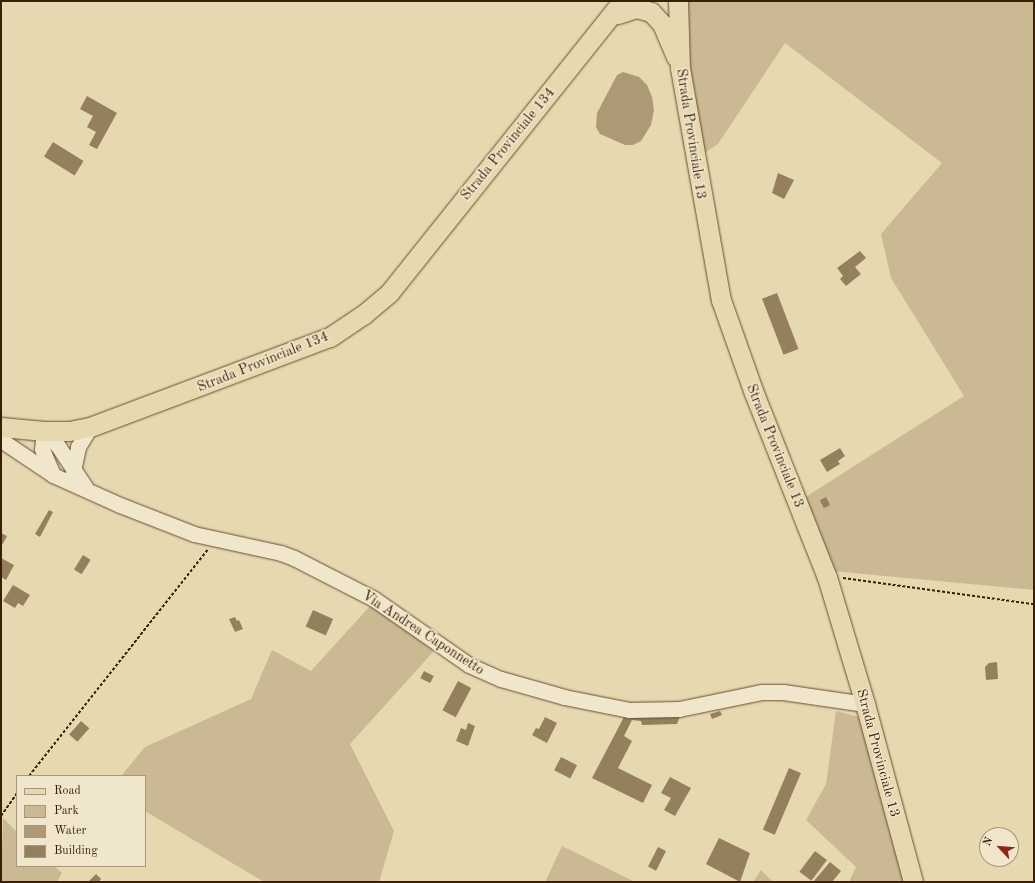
<!DOCTYPE html>
<style>
body{margin:0}
#map{position:relative;width:1035px;height:883px;overflow:hidden;background:#e7d9af;font-family:"Old Standard TT",serif}
div>[style]{position:absolute}
.green>*{inset:0;background:#cab992}
.water>*{inset:0;background:#ad9a75}
.building>*{inset:0;background:#94805d;transform-origin:0 0}
.path>*{height:2px;margin-top:-1px;transform-origin:0;background:repeating-linear-gradient(90deg,#3b1f05 0 3px,transparent 0 5px)}
.roads{filter:drop-shadow(0 0 1px #664e30) drop-shadow(0 0 1px #664e30)}
.minor>*{height:15px;margin:-7.5px;padding:0 7.5px;transform-origin:7.5px;border-radius:7.5px;background:#efe6cb}
.major>*{height:19px;margin:-9.5px;padding:0 9.5px;transform-origin:9.5px;border-radius:9.5px;background:#e7d9af}
span{translate:-50% -50%;white-space:nowrap;text-align:center;line-height:1.15;-webkit-text-stroke:3px #efe6cb;paint-order:stroke}
.street-label{font-size:14px;color:#3b1f05}
.frame{position:absolute;inset:0;border:2px solid #3b1f05;pointer-events:none}
.legend{position:absolute;left:16px;top:775px;width:130px;height:92px;box-sizing:border-box;background:#efe6cb;border:1px solid #a7967c;margin:0;padding:5px 7px;list-style:none;font-size:12px;color:#3b1f05}
.legend li{display:flex;align-items:center;gap:8px;height:20px}
.legend b{width:20px;border:1px solid #a7967c}
.north{position:absolute;left:979px;top:827px;width:40px;height:40px;box-sizing:border-box;background:#efe6cb;border:1px solid #a7967c;border-radius:50%;rotate:296deg;font-size:11px;font-weight:700;line-height:16px;text-align:center;color:#3b1f05}
.north::after{content:'';display:block;margin:auto;width:14px;height:18px;background:#8f2418;clip-path:polygon(50% 0,100% 100%,50% 72%,0 100%)}
</style>
<div id="map">
<div class="green">
<i style="clip-path:polygon(687px 1px,1034px 1px,1034px 590px,832px 571px,804px 498px,964px 396px,891px 278px,881px 234px,942px 163px,785px 43px,718px 144px,703px 154px,688px 61px)"></i>
<i style="clip-path:polygon(371px 605px,434px 651px,350px 744px,394px 831px,379px 882px,264px 882px,145px 811px,145px 776px,121px 776px,145px 747px,251px 699px,272px 650px,311px 671px)"></i>
<i style="clip-path:polygon(836px 711px,859px 717px,904px 882px,849px 882px,856px 867px,806px 820px,826px 784px)"></i>
<i style="clip-path:polygon(3px 818px,17px 832px,17px 866px,54px 866px,62px 873px,57px 882px,1px 882px)"></i>
<i style="clip-path:polygon(562px 846px,635px 882px,545px 882px)"></i>
<i style="clip-path:polygon(761px 870px,773px 882px,753px 882px)"></i>
</div>
<div class="water">
<i style="clip-path:polygon(623px 72px,639px 77px,647px 85px,652px 97px,654px 110px,651px 125px,641px 141px,633px 145px,625px 145px,600px 134px,596px 127px,597px 113px,617px 75px)"></i>
</div>
<div class="building">
<i style="clip-path:polygon(87px 96px,117px 113px,97px 149px,89px 145px,96px 132px,87px 127px,93px 116px,80px 109px)"></i>
<i style="left:53px;top:142px;width:36px;height:17px;rotate:32deg"></i>
<i style="clip-path:polygon(778px 173px,794px 180px,784px 199px,772px 193px)"></i>
<i style="clip-path:polygon(860px 251px,866px 258px,855px 267px,861px 274px,846px 286px,840px 279px,843px 276px,837px 268px)"></i>
<i style="left:777px;top:293px;width:60px;height:16px;rotate:69deg"></i>
<i style="clip-path:polygon(840px 448px,845px 456px,838px 461px,840px 464px,827px 472px,820px 460px)"></i>
<i style="left:826px;top:497px;width:9px;height:7px;rotate:63deg"></i>
<i style="clip-path:polygon(49px 510px,53px 512px,40px 537px,35px 534px)"></i>
<i style="clip-path:polygon(1px 533px,7px 536px,1px 547px)"></i>
<i style="left:83px;top:555px;width:9px;height:17px;rotate:32deg"></i>
<i style="clip-path:polygon(1px 558px,14px 565px,6px 580px,1px 577px)"></i>
<i style="clip-path:polygon(13px 585px,30px 595px,23px 606px,18px 603px,15px 608px,3px 601px)"></i>
<i style="left:313px;top:610px;width:22px;height:18px;rotate:24deg"></i>
<i style="clip-path:polygon(235px 617px,237px 621px,239px 620px,243px 629px,235px 632px,229px 619px)"></i>
<i style="clip-path:polygon(997px 662px,998px 679px,986px 680px,985px 667px,989px 663px)"></i>
<i style="left:424px;top:671px;width:11px;height:8px;rotate:27deg"></i>
<i style="left:458px;top:681px;width:15px;height:33px;rotate:28deg"></i>
<i style="clip-path:polygon(720px 711px,722px 715px,712px 719px,710px 714px)"></i>
<i style="clip-path:polygon(681px 714px,677px 724px,642px 725px,641px 721px,632px 720px,624px 736px,632px 741px,618px 768px,652px 785px,643px 803px,592px 778px,624px 717px,670px 717px)"></i>
<i style="clip-path:polygon(545px 717px,557px 723px,547px 743px,532px 735px,536px 728px,539px 729px)"></i>
<i style="left:81px;top:721px;width:11px;height:18px;rotate:41deg"></i>
<i style="clip-path:polygon(468px 723px,475px 726px,468px 746px,456px 741px,461px 728px,466px 730px)"></i>
<i style="left:561px;top:757px;width:18px;height:15px;rotate:27deg"></i>
<i style="left:789px;top:768px;width:13px;height:67px;rotate:23deg"></i>
<i style="clip-path:polygon(670px 777px,691px 788px,675px 816px,664px 810px,671px 798px,661px 793px)"></i>
<i style="clip-path:polygon(719px 838px,750px 853px,740px 882px,706px 864px)"></i>
<i style="left:658px;top:847px;width:9px;height:22px;rotate:27deg"></i>
<i style="left:815px;top:851px;width:15px;height:26px;rotate:37deg"></i>
<i style="clip-path:polygon(830px 862px,841px 871px,832px 882px,813px 882px)"></i>
<i style="clip-path:polygon(96px 874px,101px 879px,99px 882px,88px 882px)"></i>
</div>
<div class="path">
<i style="left:843px;top:578px;width:193px;rotate:7.8deg"></i>
<i style="left:29px;top:776px;width:289px;rotate:-51.7deg"></i>
<i style="left:1px;top:816px;width:28px;rotate:-55deg"></i>
</div>
<div class="roads">
<div class="minor">
<i style="left:44px;top:431px;width:21px;rotate:47deg"></i>
<i style="left:58px;top:446px;width:50px;rotate:56.3deg"></i>
<i style="left:44px;top:431px;width:18px;rotate:96deg"></i>
<i style="left:42px;top:449px;width:28px;rotate:67deg"></i>
<i style="left:1px;top:440px;width:63px;rotate:33.9deg"></i>
<i style="left:53px;top:475px;width:73px;rotate:24.1deg"></i>
<i style="left:120px;top:505px;width:79px;rotate:21.4deg"></i>
<i style="left:194px;top:534px;width:89px;rotate:12.3deg"></i>
<i style="left:281px;top:553px;width:14px;rotate:21deg"></i>
<i style="left:294px;top:558px;width:90px;rotate:27.1deg"></i>
<i style="left:374px;top:599px;width:116px;rotate:34.8deg"></i>
<i style="left:469px;top:665px;width:35px;rotate:24deg"></i>
<i style="left:501px;top:679px;width:66px;rotate:15.9deg"></i>
<i style="left:564px;top:697px;width:66px;rotate:11.3deg"></i>
<i style="left:629px;top:710px;width:50px;rotate:-1.1deg"></i>
<i style="left:679px;top:709px;width:85px;rotate:-11.6deg"></i>
<i style="left:762px;top:692px;width:21px"></i>
<i style="left:783px;top:692px;width:83px;rotate:8.3deg"></i>
<i style="left:73px;top:471px;width:25px;rotate:-78deg"></i>
<i style="left:78px;top:447px;width:23px;rotate:-59deg"></i>
</div>
<div class="major">
<i style="left:678px;top:1px;width:67px;rotate:88.3deg"></i>
<i style="left:680px;top:68px;width:236px;rotate:80deg"></i>
<i style="left:721px;top:300px;width:99px;rotate:70.5deg"></i>
<i style="left:754px;top:393px;width:198px;rotate:68.4deg"></i>
<i style="left:827px;top:577px;width:133px;rotate:73.3deg"></i>
<i style="left:865px;top:704px;width:184px;rotate:74.9deg"></i>
<i style="left:618px;top:14px;width:20px;rotate:-18deg"></i>
<i style="left:637px;top:8px;width:15px;rotate:16deg"></i>
<i style="left:651px;top:12px;width:16px;rotate:47deg"></i>
<i style="left:662px;top:24px;width:36px;rotate:67deg"></i>
<i style="left:1px;top:427px;width:43px;rotate:5.3deg"></i>
<i style="left:44px;top:431px;width:25px"></i>
<i style="left:69px;top:431px;width:21px;rotate:-11deg"></i>
<i style="left:90px;top:427px;width:256px;rotate:-20.6deg"></i>
<i style="left:330px;top:337px;width:40px;rotate:-34deg"></i>
<i style="left:363px;top:315px;width:35px;rotate:-40deg"></i>
<i style="left:390px;top:292px;width:372px;rotate:-51.4deg"></i>
</div>
</div>
<div class="street-label">
<span style="left:691px;top:134px;rotate:81deg">Strada Provinciale 13</span>
<span style="left:508px;top:144px;rotate:-51deg">Strada Provinciale 134</span>
<span style="left:263px;top:362px;rotate:-22deg">Strada Provinciale 134</span>
<span style="left:775px;top:446px;rotate:68deg">Strada Provinciale 13</span>
<span style="left:423px;top:633px;rotate:33deg">Via Andrea Caponnetto</span>
<span style="left:878px;top:753px;rotate:75deg">Strada Provinciale 13</span>
</div>
<div class="frame"></div>
<ul class="legend">
<li><b style="height:5px;background:#e7d9af"></b>Road</li>
<li><b style="height:11px;background:#cab992"></b>Park</li>
<li><b style="height:11px;background:#ad9a75"></b>Water</li>
<li><b style="height:11px;background:#94805d"></b>Building</li>
</ul>
<div class="north">N</div>
</div>
